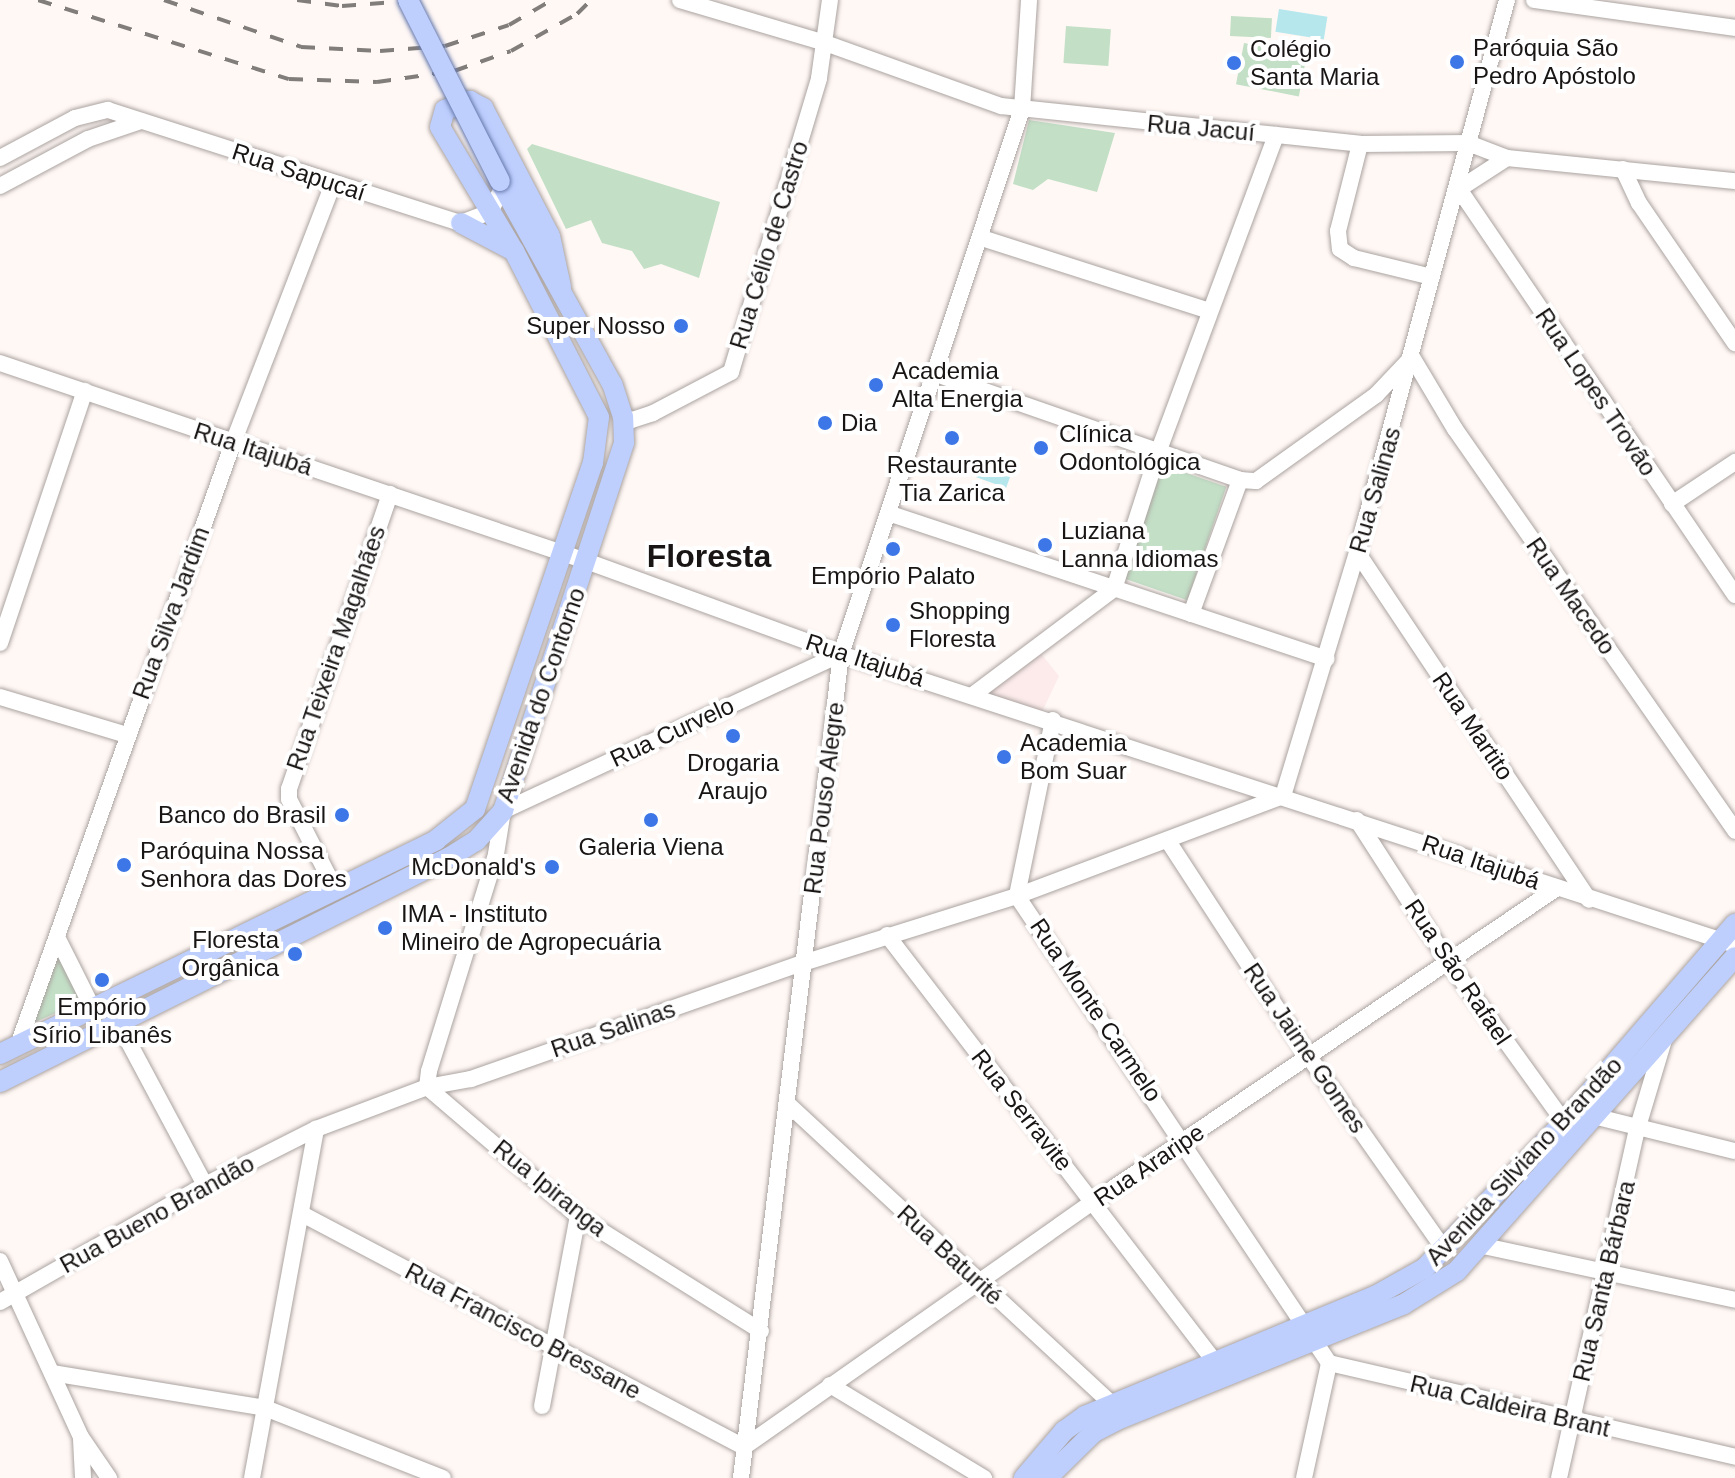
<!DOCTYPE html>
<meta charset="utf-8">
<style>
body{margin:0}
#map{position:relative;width:1735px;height:1478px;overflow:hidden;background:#fff8f5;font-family:Arial,sans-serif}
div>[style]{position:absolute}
.commercial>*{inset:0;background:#fcebea}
.green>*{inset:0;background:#c3dfc6;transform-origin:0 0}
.water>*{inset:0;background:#b5e7ed;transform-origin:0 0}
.roads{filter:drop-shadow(0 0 2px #aba3a0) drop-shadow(0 0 2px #aba3a0)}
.minor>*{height:16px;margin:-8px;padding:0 8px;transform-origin:8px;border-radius:8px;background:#fff}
.major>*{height:20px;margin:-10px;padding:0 10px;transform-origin:10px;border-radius:10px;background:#becffe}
.rail>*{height:4px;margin-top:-2px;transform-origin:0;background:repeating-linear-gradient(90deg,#817d7b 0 14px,transparent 0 28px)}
.bridges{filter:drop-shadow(0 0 2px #6779ac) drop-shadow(0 0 2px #6779ac)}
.major-bridge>*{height:20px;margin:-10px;padding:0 10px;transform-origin:10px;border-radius:10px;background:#becffe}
.dots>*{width:22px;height:22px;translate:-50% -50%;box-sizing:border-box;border:4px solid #fff;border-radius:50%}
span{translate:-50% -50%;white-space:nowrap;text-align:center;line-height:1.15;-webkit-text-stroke:8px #fff;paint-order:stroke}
.poi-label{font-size:24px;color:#181514}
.left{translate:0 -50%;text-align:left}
.right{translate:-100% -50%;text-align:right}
.street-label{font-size:24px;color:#181514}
.district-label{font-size:32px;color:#181514;font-weight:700}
</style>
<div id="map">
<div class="commercial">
<i style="clip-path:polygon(1039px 651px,1059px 676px,1042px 712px,987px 693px)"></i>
</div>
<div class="green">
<i style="left:1231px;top:16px;width:41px;height:20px;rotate:3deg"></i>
<i style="left:1066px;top:26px;width:45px;height:37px;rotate:4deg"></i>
<i style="left:1244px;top:43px;width:64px;height:42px;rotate:11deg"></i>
<i style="clip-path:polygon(1029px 120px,1115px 133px,1097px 192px,1048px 179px,1033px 190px,1013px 184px)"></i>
<i style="clip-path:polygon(532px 144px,720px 202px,699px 278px,661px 264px,644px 269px,632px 251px,602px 243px,591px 220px,566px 229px,527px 149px)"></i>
<i style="left:1163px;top:465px;width:67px;height:120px;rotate:19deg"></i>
<i style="clip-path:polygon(58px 952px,83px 1001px,31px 1024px)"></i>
</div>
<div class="water">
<i style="left:1279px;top:9px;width:49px;height:23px;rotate:9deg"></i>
<i style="left:973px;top:459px;width:41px;height:16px;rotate:20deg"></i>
</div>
<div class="roads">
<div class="minor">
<i style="left:680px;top:0;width:151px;rotate:16.5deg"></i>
<i style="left:825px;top:43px;width:187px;rotate:19.7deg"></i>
<i style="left:1001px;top:106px;width:361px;rotate:6deg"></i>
<i style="left:1360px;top:144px;width:108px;rotate:-0.5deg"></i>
<i style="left:1468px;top:143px;width:42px;rotate:21deg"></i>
<i style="left:1507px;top:158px;width:229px;rotate:5.8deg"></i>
<i style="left:1534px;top:0;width:203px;rotate:7.9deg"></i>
<i style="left:1360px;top:144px;width:90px;rotate:104.2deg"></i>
<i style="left:1338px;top:231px;width:18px;rotate:84deg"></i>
<i style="left:1340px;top:249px;width:17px;rotate:33deg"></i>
<i style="left:1354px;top:258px;width:80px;rotate:13.7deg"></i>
<i style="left:0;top:158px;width:85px;rotate:-28.1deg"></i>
<i style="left:75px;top:118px;width:34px;rotate:-14deg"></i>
<i style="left:108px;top:110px;width:371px;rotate:17.8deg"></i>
<i style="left:461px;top:223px;width:31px;rotate:-21deg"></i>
<i style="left:490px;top:212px;width:28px;rotate:-63deg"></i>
<i style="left:1623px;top:169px;width:38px;rotate:65deg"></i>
<i style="left:1639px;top:203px;width:170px;rotate:55.6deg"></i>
<i style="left:0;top:186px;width:100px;rotate:-28.1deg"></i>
<i style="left:88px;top:139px;width:56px;rotate:-18.8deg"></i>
<i style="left:1459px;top:189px;width:491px;rotate:55.8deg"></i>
<i style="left:1459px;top:189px;width:57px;rotate:-32.9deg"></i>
<i style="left:982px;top:238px;width:238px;rotate:17.8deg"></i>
<i style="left:0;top:363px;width:619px;rotate:18.67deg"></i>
<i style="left:586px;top:561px;width:271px;rotate:20deg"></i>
<i style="left:841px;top:654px;width:940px;rotate:18.03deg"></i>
<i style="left:936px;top:374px;width:322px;rotate:19.2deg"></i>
<i style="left:1240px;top:480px;width:16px;rotate:4deg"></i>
<i style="left:1256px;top:481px;width:148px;rotate:-35.6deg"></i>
<i style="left:1376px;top:395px;width:52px;rotate:-46.5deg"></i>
<i style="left:1412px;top:357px;width:84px;rotate:59.2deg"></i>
<i style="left:1455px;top:429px;width:490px;rotate:55.1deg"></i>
<i style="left:623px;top:417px;width:9px;rotate:18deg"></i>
<i style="left:632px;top:420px;width:22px;rotate:-18deg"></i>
<i style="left:653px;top:413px;width:88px;rotate:-27.7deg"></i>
<i style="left:731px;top:372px;width:307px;rotate:-73.3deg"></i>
<i style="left:819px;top:78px;width:79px;rotate:-82deg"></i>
<i style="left:1672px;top:504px;width:76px;rotate:-33.7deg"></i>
<i style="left:891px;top:514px;width:459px;rotate:18.4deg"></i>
<i style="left:1357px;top:552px;width:418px;rotate:56.3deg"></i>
<i style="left:1114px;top:589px;width:146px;rotate:-72.1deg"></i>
<i style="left:1159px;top:450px;width:336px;rotate:-69.6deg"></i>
<i style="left:1191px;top:614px;width:143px;rotate:-69.9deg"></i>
<i style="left:0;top:643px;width:266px;rotate:-71.4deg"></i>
<i style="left:974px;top:694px;width:175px;rotate:-36.9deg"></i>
<i style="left:0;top:697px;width:133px;rotate:16.7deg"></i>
<i style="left:1053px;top:720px;width:180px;rotate:101.6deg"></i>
<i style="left:1017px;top:896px;width:562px;rotate:56.25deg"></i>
<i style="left:1329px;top:1363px;width:417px;rotate:13deg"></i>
<i style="left:1357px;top:820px;width:168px;rotate:57.2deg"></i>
<i style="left:1448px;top:961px;width:198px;rotate:54.2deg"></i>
<i style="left:1168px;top:841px;width:258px;rotate:56.9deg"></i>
<i style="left:1309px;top:1057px;width:238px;rotate:54.9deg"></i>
<i style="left:335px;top:889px;width:101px;rotate:-117.1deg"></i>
<i style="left:289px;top:799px;width:10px;rotate:-90deg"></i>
<i style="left:289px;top:789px;width:312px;rotate:-71.1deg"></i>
<i style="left:887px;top:935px;width:538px;rotate:52.47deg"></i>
<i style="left:58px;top:939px;width:78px;rotate:63.4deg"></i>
<i style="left:119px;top:1024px;width:183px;rotate:61.9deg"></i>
<i style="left:18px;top:1045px;width:639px;rotate:-70.35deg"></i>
<i style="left:233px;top:443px;width:278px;rotate:-68.9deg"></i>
<i style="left:789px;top:1105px;width:439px;rotate:42.8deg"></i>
<i style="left:1585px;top:1114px;width:154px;rotate:13.9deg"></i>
<i style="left:302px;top:1214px;width:500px;rotate:27.8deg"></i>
<i style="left:744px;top:1447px;width:426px;rotate:-35.1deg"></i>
<i style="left:1093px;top:1202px;width:560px;rotate:-34.09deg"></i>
<i style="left:1484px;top:1246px;width:257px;rotate:12.1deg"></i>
<i style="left:0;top:1261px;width:194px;rotate:65.3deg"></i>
<i style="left:81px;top:1437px;width:50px;rotate:55.7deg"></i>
<i style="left:0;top:1302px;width:236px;rotate:-29.7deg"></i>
<i style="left:205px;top:1185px;width:124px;rotate:-26.8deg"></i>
<i style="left:316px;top:1129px;width:119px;rotate:-20.7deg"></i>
<i style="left:427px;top:1087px;width:45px;rotate:-10.3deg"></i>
<i style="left:471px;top:1079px;width:352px;rotate:-19.3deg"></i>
<i style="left:803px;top:963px;width:224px;rotate:-17.4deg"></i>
<i style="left:1017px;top:896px;width:284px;rotate:-20.6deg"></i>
<i style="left:1283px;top:796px;width:255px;rotate:-73.1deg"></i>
<i style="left:1357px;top:552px;width:572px;rotate:-74.8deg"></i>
<i style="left:761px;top:1331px;width:216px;rotate:-147.9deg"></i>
<i style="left:578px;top:1216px;width:199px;rotate:-139.5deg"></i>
<i style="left:427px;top:1087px;width:16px;rotate:-83deg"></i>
<i style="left:429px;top:1071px;width:227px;rotate:-72.8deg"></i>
<i style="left:496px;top:854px;width:44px;rotate:-80.8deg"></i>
<i style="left:503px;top:811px;width:373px;rotate:-24.9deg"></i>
<i style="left:52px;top:1373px;width:216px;rotate:9.3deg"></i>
<i style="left:265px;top:1408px;width:191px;rotate:21.5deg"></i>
<i style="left:830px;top:1385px;width:180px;rotate:31.1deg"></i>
<i style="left:542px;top:1406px;width:193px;rotate:-79.3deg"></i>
<i style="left:81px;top:1439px;width:39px;rotate:87deg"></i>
<i style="left:252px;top:1478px;width:355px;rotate:-79.6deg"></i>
<i style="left:741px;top:1478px;width:830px;rotate:-83.08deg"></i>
<i style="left:841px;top:654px;width:574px;rotate:-71.63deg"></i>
<i style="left:1022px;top:109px;width:109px;rotate:-86.3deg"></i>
<i style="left:1304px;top:1478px;width:118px;rotate:-77.7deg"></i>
<i style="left:1559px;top:1478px;width:357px;rotate:-77.4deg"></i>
<i style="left:1637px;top:1130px;width:94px;rotate:-73.3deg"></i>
</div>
<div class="major">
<i style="left:461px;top:223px;width:60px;rotate:27.8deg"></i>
<i style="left:0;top:1054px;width:486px;rotate:-26.1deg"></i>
<i style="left:436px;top:840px;width:50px;rotate:-38.5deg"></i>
<i style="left:475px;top:809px;width:366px;rotate:-71.2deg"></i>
<i style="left:593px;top:463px;width:46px;rotate:-82.6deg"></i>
<i style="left:599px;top:417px;width:186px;rotate:-117.1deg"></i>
<i style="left:514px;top:251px;width:144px;rotate:-120.8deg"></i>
<i style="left:440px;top:127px;width:18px;rotate:-74deg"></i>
<i style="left:445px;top:110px;width:27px;rotate:-20deg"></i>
<i style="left:470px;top:101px;width:15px;rotate:28deg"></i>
<i style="left:483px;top:108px;width:144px;rotate:62.4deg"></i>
<i style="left:550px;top:236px;width:52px;rotate:77.8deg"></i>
<i style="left:0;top:1082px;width:503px;rotate:-26.57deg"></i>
<i style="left:450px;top:857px;width:31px;rotate:-32deg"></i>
<i style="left:476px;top:841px;width:40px;rotate:-48deg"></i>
<i style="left:503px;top:811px;width:388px;rotate:-71.8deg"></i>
<i style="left:624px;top:442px;width:25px;rotate:-92deg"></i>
<i style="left:623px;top:417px;width:35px;rotate:-108deg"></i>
<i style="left:612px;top:384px;width:232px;rotate:-118.9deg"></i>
<i style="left:1024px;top:1478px;width:62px;rotate:-49.6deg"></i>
<i style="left:1064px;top:1431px;width:26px;rotate:-36deg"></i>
<i style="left:1085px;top:1416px;width:314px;rotate:-22.5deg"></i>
<i style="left:1375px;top:1296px;width:57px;rotate:-29.2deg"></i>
<i style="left:1425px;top:1268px;width:202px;rotate:-46.4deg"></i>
<i style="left:1564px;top:1122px;width:262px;rotate:-49.2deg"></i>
<i style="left:1047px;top:1478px;width:66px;rotate:-44.4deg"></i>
<i style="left:1094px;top:1432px;width:31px;rotate:-27deg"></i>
<i style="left:1122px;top:1418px;width:304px;rotate:-22deg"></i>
<i style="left:1404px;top:1304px;width:62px;rotate:-31.9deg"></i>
<i style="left:1457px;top:1271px;width:419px;rotate:-48.5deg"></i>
</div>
</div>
<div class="rail">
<i style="left:38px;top:0;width:263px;rotate:17.5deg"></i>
<i style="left:289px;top:79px;width:88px;rotate:2deg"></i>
<i style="left:377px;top:82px;width:78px;rotate:-8.1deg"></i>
<i style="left:454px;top:71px;width:60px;rotate:-19.3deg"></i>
<i style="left:511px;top:51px;width:76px;rotate:-29.3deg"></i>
<i style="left:577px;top:14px;width:20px;rotate:-45deg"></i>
<i style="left:164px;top:0;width:145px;rotate:18.9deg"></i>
<i style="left:301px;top:47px;width:79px;rotate:2.9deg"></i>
<i style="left:380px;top:51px;width:65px;rotate:-4.4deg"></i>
<i style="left:445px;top:46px;width:67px;rotate:-18.2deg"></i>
<i style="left:509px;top:25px;width:50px;rotate:-30.2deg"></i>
<i style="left:297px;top:0;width:45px;rotate:7.6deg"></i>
<i style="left:342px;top:6px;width:80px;rotate:-4.3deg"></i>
</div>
<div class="bridges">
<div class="major-bridge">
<i style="left:408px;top:0;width:203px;rotate:63.1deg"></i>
</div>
</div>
<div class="dots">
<i style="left:1457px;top:62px;background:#3d76e6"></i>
<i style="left:1234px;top:63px;background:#3d76e6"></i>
<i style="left:681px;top:326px;background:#3d76e6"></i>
<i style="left:876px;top:385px;background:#3d76e6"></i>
<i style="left:825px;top:423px;background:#3d76e6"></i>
<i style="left:952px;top:438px;background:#3d76e6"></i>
<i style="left:1041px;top:448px;background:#3d76e6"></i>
<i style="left:1045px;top:545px;background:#3d76e6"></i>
<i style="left:893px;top:549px;background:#3d76e6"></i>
<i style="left:893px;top:625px;background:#3d76e6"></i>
<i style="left:733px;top:736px;background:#3d76e6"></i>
<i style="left:1004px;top:757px;background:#3d76e6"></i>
<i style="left:342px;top:815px;background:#3d76e6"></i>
<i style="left:651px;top:820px;background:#3d76e6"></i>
<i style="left:124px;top:865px;background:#3d76e6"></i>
<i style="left:552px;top:867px;background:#3d76e6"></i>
<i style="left:385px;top:928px;background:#3d76e6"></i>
<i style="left:295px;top:954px;background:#3d76e6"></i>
<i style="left:102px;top:980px;background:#3d76e6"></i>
</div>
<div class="poi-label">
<span class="left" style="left:1473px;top:62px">Paróquia São<br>Pedro Apóstolo</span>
<span class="left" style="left:1250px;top:63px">Colégio<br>Santa Maria</span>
<span class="right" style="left:665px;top:326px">Super Nosso</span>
<span class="left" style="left:892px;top:385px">Academia<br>Alta Energia</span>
<span class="left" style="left:841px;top:423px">Dia</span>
<span class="left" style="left:1059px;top:448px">Clínica<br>Odontológica</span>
<span style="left:952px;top:479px">Restaurante<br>Tia Zarica</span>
<span class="left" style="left:1061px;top:545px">Luziana<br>Lanna Idiomas</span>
<span style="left:893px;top:576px">Empório Palato</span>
<span class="left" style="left:909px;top:625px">Shopping<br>Floresta</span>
<span class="left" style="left:1020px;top:757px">Academia<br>Bom Suar</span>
<span style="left:733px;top:777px">Drogaria<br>Araujo</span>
<span class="right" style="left:326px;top:815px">Banco do Brasil</span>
<span style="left:651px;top:847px">Galeria Viena</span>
<span class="left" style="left:140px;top:865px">Paróquina Nossa<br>Senhora das Dores</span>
<span class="right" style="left:536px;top:867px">McDonald's</span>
<span class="left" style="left:401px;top:928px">IMA - Instituto<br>Mineiro de Agropecuária</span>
<span class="right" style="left:279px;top:954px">Floresta<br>Orgânica</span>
<span style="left:102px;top:1021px">Empório<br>Sírio Libanês</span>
</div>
<div class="street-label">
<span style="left:1201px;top:128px;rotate:5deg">Rua Jacuí</span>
<span style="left:299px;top:172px;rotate:18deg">Rua Sapucaí</span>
<span style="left:769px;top:245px;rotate:-73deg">Rua Célio de Castro</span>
<span style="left:1596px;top:392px;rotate:56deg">Rua Lopes Trovão</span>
<span style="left:253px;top:449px;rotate:18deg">Rua Itajubá</span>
<span style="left:1375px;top:490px;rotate:-74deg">Rua Salinas</span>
<span style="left:1571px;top:596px;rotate:55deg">Rua Macedo</span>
<span style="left:171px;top:613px;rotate:-70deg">Rua Silva Jardim</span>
<span style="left:336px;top:648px;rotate:-71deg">Rua Teixeira Magalhães</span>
<span style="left:865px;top:660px;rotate:18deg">Rua Itajubá</span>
<span style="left:541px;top:695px;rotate:-71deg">Avenida do Contorno</span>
<span style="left:1473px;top:726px;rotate:56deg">Rua Martito</span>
<span style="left:672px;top:732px;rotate:-25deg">Rua Curvelo</span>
<span style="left:824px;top:798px;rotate:-83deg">Rua Pouso Alegre</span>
<span style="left:1481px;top:862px;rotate:19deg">Rua Itajubá</span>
<span style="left:1458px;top:972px;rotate:56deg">Rua São Rafael</span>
<span style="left:1096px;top:1010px;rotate:56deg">Rua Monte Carmelo</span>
<span style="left:613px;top:1029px;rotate:-19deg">Rua Salinas</span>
<span style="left:1305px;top:1048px;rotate:56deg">Rua Jaime Gomes</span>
<span style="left:1022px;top:1110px;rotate:52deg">Rua Serravite</span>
<span style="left:1524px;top:1161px;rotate:-47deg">Avenida Silviano Brandão</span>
<span style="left:1149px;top:1165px;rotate:-34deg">Rua Araripe</span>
<span style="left:550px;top:1188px;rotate:39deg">Rua Ipiranga</span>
<span style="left:157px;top:1214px;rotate:-29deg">Rua Bueno Brandão</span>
<span style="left:950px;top:1255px;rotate:43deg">Rua Baturité</span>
<span style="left:1604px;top:1281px;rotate:-77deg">Rua Santa Bárbara</span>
<span style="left:523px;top:1331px;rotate:28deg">Rua Francisco Bressane</span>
<span style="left:1510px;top:1406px;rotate:13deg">Rua Caldeira Brant</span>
</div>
<div class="district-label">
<span style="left:709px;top:556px">Floresta</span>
</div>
</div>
